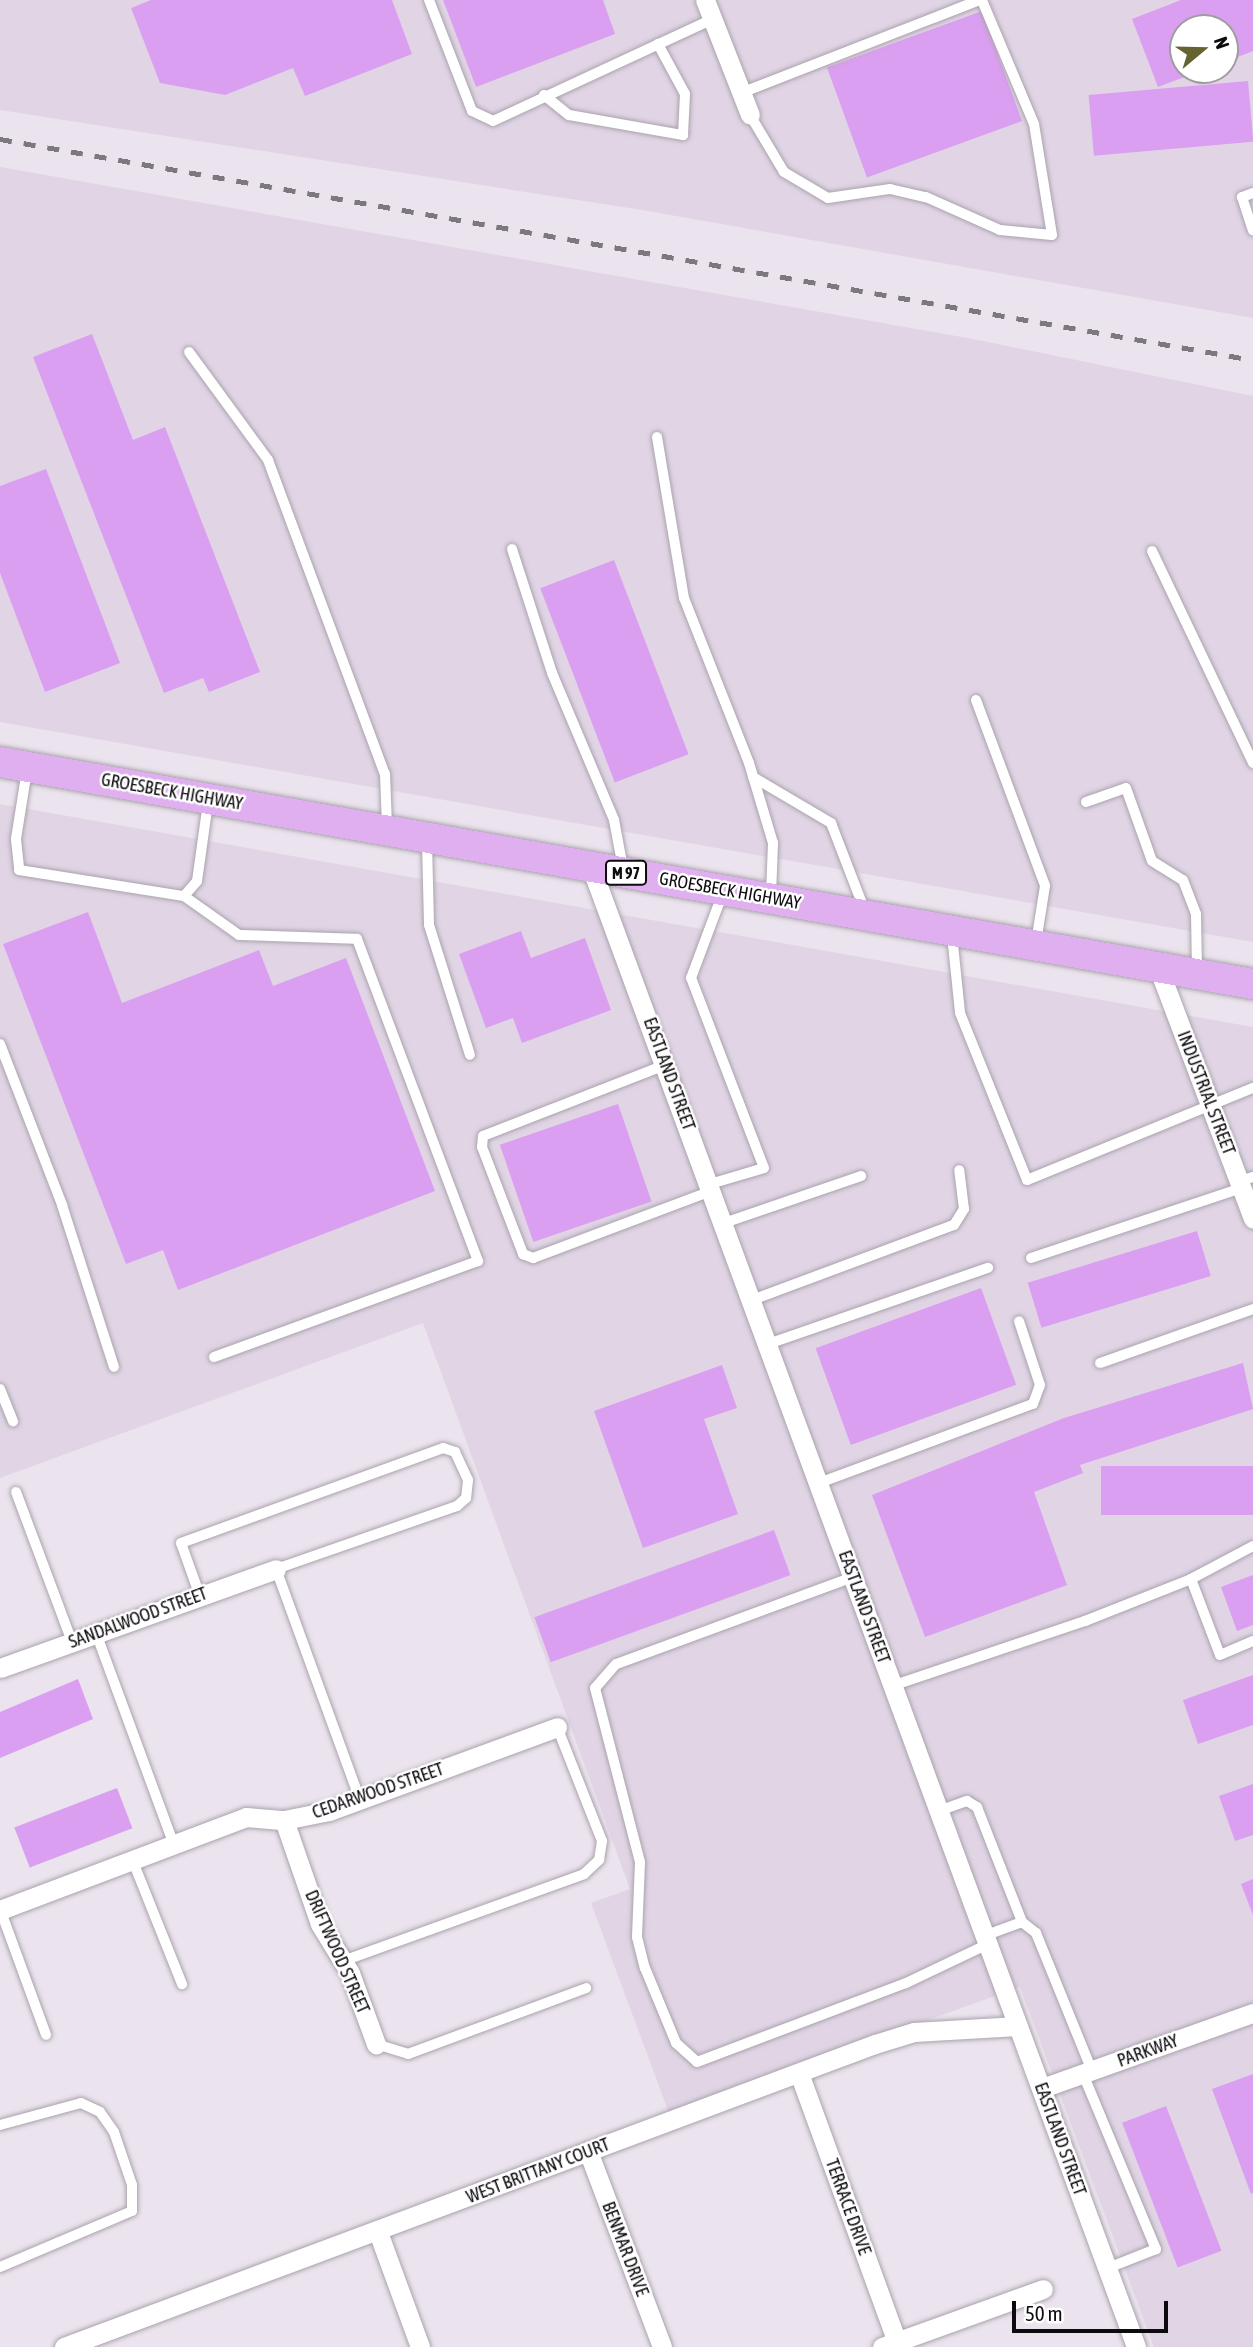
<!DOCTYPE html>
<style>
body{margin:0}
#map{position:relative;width:1253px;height:2347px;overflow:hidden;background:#ebe3ed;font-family:"Asap Condensed",sans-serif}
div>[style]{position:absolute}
.built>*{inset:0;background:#e1d5e5}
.building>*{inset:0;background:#da9ff0;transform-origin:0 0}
.roads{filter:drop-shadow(0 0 2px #aaa3ad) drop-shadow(0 0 2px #aaa3ad)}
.lane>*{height:10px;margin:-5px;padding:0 5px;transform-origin:5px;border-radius:5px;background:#fff}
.street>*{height:19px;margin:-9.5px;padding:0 9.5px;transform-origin:9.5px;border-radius:9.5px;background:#fff}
.primary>*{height:30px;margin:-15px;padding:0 15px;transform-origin:15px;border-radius:15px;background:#dfaff0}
.rail>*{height:5px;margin-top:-2.5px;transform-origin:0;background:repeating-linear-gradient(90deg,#7d777e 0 12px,transparent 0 24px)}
span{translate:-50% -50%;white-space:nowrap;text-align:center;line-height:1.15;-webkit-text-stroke:5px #fff;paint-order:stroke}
.shield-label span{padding:2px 5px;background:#fff;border:2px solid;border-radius:5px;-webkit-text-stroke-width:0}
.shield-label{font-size:16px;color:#0e0b0f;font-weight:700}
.street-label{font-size:18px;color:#0e0b0f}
.north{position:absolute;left:1169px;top:14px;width:70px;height:70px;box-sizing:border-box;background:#fff;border:2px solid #9f9d9f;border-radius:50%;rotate:71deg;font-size:19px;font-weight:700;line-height:28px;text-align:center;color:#0e0b0f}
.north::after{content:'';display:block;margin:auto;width:24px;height:32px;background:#656330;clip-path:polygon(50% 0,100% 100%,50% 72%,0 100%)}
.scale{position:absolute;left:1012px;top:2301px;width:156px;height:32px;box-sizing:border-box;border:4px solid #0e0b0f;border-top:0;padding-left:9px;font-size:21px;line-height:24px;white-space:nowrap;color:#0e0b0f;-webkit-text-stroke:5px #fff;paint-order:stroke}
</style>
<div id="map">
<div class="built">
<i style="clip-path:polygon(evenodd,0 0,1253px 0,1253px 318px,642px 210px,0 110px,0 0,1183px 28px,1225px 28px,1225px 70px,1183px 70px,1183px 28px)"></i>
<i style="clip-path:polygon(0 167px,973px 339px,1253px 396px,1253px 942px,0 722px)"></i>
<i style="clip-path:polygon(0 804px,1253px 1027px,1253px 2347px,1154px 2347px,1020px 1987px,669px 2113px,591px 1903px,630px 1889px,423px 1323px,0 1478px)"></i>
</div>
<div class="building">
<i style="clip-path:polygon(151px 0,392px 0,412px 54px,305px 96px,293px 68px,225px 95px,160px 83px,131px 8px)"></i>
<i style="clip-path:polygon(443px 0,603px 0,615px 34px,476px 87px)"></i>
<i style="clip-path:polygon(1181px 0,1253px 0,1253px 51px,1225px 62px,1225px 28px,1183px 28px,1183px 70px,1203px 70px,1158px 87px,1132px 19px)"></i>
<i style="left:982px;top:11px;width:117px;height:165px;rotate:70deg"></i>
<i style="left:1248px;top:81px;width:61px;height:160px;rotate:85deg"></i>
<i style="clip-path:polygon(92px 334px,133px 440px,165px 427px,260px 672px,209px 692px,203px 678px,164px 693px,33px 357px)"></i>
<i style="clip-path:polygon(46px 469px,120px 663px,45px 692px,0 573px,0 486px)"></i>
<i style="left:614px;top:560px;width:208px;height:79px;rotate:69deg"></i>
<i style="clip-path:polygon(88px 912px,122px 1003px,259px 950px,273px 986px,346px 958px,435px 1191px,178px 1290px,163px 1250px,126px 1264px,3px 944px)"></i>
<i style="clip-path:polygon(521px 931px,531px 958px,585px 938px,611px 1010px,522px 1043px,513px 1018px,486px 1028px,459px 954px)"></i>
<i style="left:618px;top:1104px;width:103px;height:125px;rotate:71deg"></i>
<i style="left:1197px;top:1231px;width:47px;height:177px;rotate:73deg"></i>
<i style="left:981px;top:1288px;width:103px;height:176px;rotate:70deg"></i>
<i style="clip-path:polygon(1243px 1363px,1253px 1409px,1080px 1465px,1083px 1473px,1034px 1492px,1067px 1585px,925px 1637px,872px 1495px,1064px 1418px)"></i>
<i style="clip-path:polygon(722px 1365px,737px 1408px,704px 1419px,738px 1514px,643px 1548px,594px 1411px)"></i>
<i style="left:1253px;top:1466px;width:49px;height:152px;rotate:90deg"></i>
<i style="left:774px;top:1530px;width:48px;height:255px;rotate:70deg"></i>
<i style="clip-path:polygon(1253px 1575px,1253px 1625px,1237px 1631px,1221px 1587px)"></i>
<i style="clip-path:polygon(1253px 1675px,1253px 1725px,1198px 1744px,1183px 1700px)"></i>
<i style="clip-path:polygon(78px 1679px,93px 1719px,0 1758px,0 1712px)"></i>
<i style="clip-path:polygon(1253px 1784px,1253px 1835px,1235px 1841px,1219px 1796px)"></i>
<i style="left:117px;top:1788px;width:43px;height:110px;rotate:69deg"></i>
<i style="clip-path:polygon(1253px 1879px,1253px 1915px,1241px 1884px)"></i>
<i style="clip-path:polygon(1253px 2074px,1253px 2193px,1251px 2194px,1212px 2089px)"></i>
<i style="left:1166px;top:2106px;width:155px;height:47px;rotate:69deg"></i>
</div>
<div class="roads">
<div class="lane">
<i style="left:429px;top:0;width:119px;rotate:68.8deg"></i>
<i style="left:472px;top:111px;width:23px;rotate:25deg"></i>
<i style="left:493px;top:121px;width:242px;rotate:-24.9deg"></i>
<i style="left:741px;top:93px;width:256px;rotate:-21.3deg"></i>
<i style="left:544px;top:95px;width:32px;rotate:39deg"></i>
<i style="left:569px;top:115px;width:116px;rotate:10deg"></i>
<i style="left:683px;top:135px;width:41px;rotate:-87.2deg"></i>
<i style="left:685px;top:94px;width:57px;rotate:-118.4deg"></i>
<i style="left:750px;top:115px;width:66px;rotate:59.2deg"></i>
<i style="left:784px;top:172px;width:51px;rotate:30.6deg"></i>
<i style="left:828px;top:198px;width:63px;rotate:-8.3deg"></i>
<i style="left:890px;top:189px;width:37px;rotate:13deg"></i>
<i style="left:926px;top:197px;width:81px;rotate:24deg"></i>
<i style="left:1000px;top:230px;width:52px;rotate:5.5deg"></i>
<i style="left:1052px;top:235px;width:112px;rotate:-99.2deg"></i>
<i style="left:1034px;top:124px;width:134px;rotate:-112.8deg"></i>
<i style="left:1253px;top:193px;width:12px;rotate:160deg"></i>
<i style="left:1242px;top:197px;width:35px;rotate:72deg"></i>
<i style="left:189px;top:352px;width:134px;rotate:53.8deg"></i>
<i style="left:268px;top:460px;width:335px;rotate:69.6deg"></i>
<i style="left:385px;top:774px;width:52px;rotate:87.8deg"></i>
<i style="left:657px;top:437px;width:163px;rotate:80.5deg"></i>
<i style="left:684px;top:598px;width:177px;rotate:68.5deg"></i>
<i style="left:749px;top:763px;width:84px;rotate:73.3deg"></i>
<i style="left:773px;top:843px;width:51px;rotate:92.2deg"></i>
<i style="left:512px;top:549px;width:130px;rotate:72.1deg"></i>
<i style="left:552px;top:673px;width:160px;rotate:67.1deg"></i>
<i style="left:614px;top:820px;width:49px;rotate:79.4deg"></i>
<i style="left:1152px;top:551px;width:235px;rotate:64.5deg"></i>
<i style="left:976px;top:700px;width:198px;rotate:69.6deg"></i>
<i style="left:1045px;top:886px;width:57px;rotate:99.1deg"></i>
<i style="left:27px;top:770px;width:70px;rotate:99.1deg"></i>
<i style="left:16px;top:839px;width:31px;rotate:84deg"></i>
<i style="left:19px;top:870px;width:167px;rotate:9deg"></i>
<i style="left:184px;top:896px;width:20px;rotate:-49deg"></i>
<i style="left:197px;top:881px;width:79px;rotate:-82deg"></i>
<i style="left:753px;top:777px;width:91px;rotate:30.5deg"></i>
<i style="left:831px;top:823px;width:94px;rotate:68.9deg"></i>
<i style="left:1086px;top:802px;width:42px;rotate:-19.3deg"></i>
<i style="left:1126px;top:788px;width:77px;rotate:70.4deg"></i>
<i style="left:1152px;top:861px;width:36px;rotate:32deg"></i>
<i style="left:1183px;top:880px;width:36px;rotate:69deg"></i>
<i style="left:1196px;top:914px;width:56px;rotate:89deg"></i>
<i style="left:427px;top:842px;width:83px;rotate:88.6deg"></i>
<i style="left:429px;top:925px;width:136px;rotate:72.5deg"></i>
<i style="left:184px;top:896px;width:67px;rotate:35.3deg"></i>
<i style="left:239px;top:935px;width:118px;rotate:1.9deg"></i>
<i style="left:357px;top:939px;width:344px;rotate:69.4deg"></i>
<i style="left:478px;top:1261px;width:281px;rotate:160deg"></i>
<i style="left:952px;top:935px;width:78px;rotate:84.1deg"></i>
<i style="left:960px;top:1013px;width:180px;rotate:68.1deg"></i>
<i style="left:1027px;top:1180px;width:244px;rotate:-22.2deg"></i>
<i style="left:0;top:1044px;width:173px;rotate:68.9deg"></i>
<i style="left:62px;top:1205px;width:170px;rotate:72.2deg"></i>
<i style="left:665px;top:1065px;width:195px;rotate:158.7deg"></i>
<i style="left:483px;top:1136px;width:11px;rotate:95deg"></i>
<i style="left:482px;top:1147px;width:115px;rotate:69deg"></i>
<i style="left:523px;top:1254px;width:11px;rotate:22deg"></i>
<i style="left:533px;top:1258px;width:190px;rotate:-20.6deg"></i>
<i style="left:1239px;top:1181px;width:15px;rotate:-16deg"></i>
<i style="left:710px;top:1184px;width:56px;rotate:-16.5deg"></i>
<i style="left:764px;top:1168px;width:204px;rotate:-111deg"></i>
<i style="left:691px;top:978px;width:89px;rotate:-69.5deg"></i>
<i style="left:724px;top:1223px;width:145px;rotate:-18.9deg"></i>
<i style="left:1031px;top:1258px;width:222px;rotate:-18.4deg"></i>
<i style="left:752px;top:1300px;width:215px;rotate:-20.4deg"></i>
<i style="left:954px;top:1225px;width:19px;rotate:-58deg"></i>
<i style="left:964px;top:1209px;width:39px;rotate:-97deg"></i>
<i style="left:768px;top:1344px;width:233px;rotate:-19.1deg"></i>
<i style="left:1100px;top:1363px;width:162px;rotate:-19.4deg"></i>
<i style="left:0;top:1389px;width:35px;rotate:68deg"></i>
<i style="left:819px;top:1483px;width:228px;rotate:-20.3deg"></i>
<i style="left:1033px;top:1404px;width:20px;rotate:-70deg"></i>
<i style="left:1040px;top:1385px;width:67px;rotate:-108.2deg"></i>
<i style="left:16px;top:1492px;width:160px;rotate:69.5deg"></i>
<i style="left:853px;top:1577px;width:252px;rotate:159.8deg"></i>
<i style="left:616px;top:1664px;width:32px;rotate:131deg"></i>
<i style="left:595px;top:1688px;width:180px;rotate:75.5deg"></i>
<i style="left:640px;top:1862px;width:75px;rotate:92.3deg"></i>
<i style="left:637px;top:1937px;width:32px;rotate:76deg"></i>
<i style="left:645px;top:1968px;width:81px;rotate:67.5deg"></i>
<i style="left:676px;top:2043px;width:28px;rotate:42deg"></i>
<i style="left:697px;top:2062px;width:223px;rotate:-20.7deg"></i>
<i style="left:906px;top:1983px;width:91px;rotate:-25.4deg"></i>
<i style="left:1191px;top:1579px;width:81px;rotate:69.1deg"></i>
<i style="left:1220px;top:1655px;width:36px;rotate:-23deg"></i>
<i style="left:200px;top:1596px;width:56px;rotate:-109.7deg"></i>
<i style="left:181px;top:1543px;width:279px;rotate:-19.9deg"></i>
<i style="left:443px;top:1448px;width:13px;rotate:18deg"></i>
<i style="left:455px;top:1452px;width:31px;rotate:65deg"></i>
<i style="left:468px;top:1480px;width:18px;rotate:96deg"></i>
<i style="left:466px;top:1498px;width:12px;rotate:138deg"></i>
<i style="left:457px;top:1506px;width:192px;rotate:160.8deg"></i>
<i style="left:276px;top:1569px;width:246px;rotate:70deg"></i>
<i style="left:96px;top:1633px;width:223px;rotate:69.8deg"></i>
<i style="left:892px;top:1686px;width:204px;rotate:-18.6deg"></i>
<i style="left:1085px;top:1621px;width:114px;rotate:-21.6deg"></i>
<i style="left:1191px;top:1579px;width:70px;rotate:-28deg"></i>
<i style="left:939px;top:1811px;width:30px;rotate:-20deg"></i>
<i style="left:967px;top:1801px;width:12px;rotate:31deg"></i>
<i style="left:977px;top:1807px;width:123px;rotate:68.6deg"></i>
<i style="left:1022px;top:1922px;width:40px;rotate:159.8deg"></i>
<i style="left:132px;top:1859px;width:135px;rotate:68.2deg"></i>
<i style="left:0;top:1909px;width:134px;rotate:69.9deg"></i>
<i style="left:1022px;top:1922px;width:18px;rotate:38deg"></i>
<i style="left:1036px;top:1933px;width:149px;rotate:67.9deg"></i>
<i style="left:343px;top:1961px;width:256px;rotate:-19.8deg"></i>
<i style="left:584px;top:1874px;width:21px;rotate:-43deg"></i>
<i style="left:599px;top:1860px;width:19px;rotate:-81deg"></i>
<i style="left:602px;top:1841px;width:123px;rotate:-111.5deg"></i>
<i style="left:376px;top:2044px;width:34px;rotate:17deg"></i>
<i style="left:408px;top:2054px;width:190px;rotate:-20.3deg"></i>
<i style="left:1083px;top:2074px;width:190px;rotate:67.4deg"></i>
<i style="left:1156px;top:2249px;width:52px;rotate:158.4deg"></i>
<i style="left:0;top:2125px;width:84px;rotate:-15.2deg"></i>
<i style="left:81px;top:2103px;width:21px;rotate:25deg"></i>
<i style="left:100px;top:2112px;width:24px;rotate:55deg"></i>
<i style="left:114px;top:2132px;width:56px;rotate:71.2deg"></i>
<i style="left:132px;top:2185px;width:26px;rotate:90deg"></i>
<i style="left:132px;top:2211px;width:143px;rotate:157deg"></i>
</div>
<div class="street">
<i style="left:705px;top:0;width:123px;rotate:68.6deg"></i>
<i style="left:591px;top:867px;width:1577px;rotate:69.78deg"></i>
<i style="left:1158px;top:967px;width:269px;rotate:69.3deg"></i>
<i style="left:0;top:1668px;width:293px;rotate:-19.7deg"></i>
<i style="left:284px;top:1820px;width:110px;rotate:70.9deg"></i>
<i style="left:320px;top:1924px;width:57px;rotate:58.5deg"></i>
<i style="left:350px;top:1973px;width:76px;rotate:69.9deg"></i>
<i style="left:0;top:1910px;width:263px;rotate:-20.7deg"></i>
<i style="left:246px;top:1817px;width:38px;rotate:5deg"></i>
<i style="left:284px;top:1820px;width:46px;rotate:-11.3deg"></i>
<i style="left:329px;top:1811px;width:243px;rotate:-20.2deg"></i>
<i style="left:799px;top:2073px;width:286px;rotate:70deg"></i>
<i style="left:1042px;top:2088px;width:224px;rotate:-19.6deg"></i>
<i style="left:588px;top:2151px;width:210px;rotate:69.3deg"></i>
<i style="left:378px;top:2232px;width:122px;rotate:69.9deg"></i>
<i style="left:64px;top:2347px;width:866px;rotate:-20.49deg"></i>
<i style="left:875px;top:2044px;width:41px;rotate:-17.1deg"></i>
<i style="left:914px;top:2032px;width:104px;rotate:-3.3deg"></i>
<i style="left:882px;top:2347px;width:171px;rotate:-19.8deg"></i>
</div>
<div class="primary">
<i style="left:0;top:762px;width:1273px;rotate:10.05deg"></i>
</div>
</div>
<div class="rail">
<i style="left:0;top:139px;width:1272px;rotate:10deg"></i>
</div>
<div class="shield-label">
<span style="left:626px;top:873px">M 97</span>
</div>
<div class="street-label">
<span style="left:172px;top:792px;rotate:10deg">GROESBECK HIGHWAY</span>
<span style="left:730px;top:891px;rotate:10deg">GROESBECK HIGHWAY</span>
<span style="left:669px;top:1074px;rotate:70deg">EASTLAND STREET</span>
<span style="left:1206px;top:1093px;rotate:69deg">INDUSTRIAL STREET</span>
<span style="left:864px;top:1607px;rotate:70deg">EASTLAND STREET</span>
<span style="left:138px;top:1618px;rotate:-20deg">SANDALWOOD STREET</span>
<span style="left:378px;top:1791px;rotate:-19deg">CEDARWOOD STREET</span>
<span style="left:337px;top:1952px;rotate:66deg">DRIFTWOOD STREET</span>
<span style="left:1148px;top:2051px;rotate:-20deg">PARKWAY</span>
<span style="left:1060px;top:2139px;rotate:70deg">EASTLAND STREET</span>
<span style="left:538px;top:2171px;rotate:-21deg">WEST BRITTANY COURT</span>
<span style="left:848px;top:2207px;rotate:70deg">TERRACE DRIVE</span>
<span style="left:625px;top:2249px;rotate:69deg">BENMAR DRIVE</span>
</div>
<div class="north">N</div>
<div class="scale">50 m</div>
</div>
